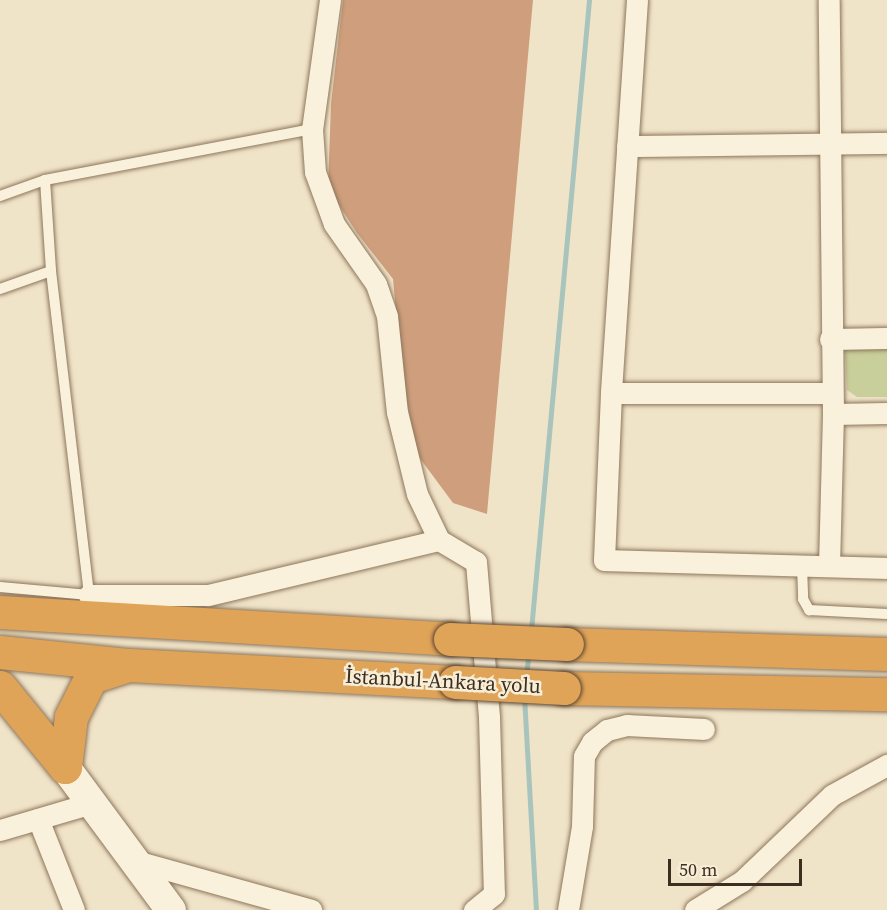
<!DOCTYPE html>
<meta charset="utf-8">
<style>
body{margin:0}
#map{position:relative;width:887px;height:910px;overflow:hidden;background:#f0e4c8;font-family:"Source Serif 4",serif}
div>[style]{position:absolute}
.green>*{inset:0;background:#c9cf9b}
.stream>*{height:5px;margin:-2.5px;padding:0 2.5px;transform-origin:2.5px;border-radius:2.5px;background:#a9c4bc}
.building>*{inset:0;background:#cf9f7d}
.roads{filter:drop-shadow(0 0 2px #8d765c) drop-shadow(0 0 2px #8d765c)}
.lane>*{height:10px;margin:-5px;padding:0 5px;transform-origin:5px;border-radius:5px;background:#faf1dc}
.street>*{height:21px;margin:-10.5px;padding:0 10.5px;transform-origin:10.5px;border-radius:10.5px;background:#faf1dc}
.secondary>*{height:30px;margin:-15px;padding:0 15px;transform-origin:15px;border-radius:15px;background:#faf1dc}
.highway>*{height:33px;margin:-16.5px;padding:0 16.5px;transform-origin:16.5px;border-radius:16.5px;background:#e0a458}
.bridges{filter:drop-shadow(0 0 2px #5b4430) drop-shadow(0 0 2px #5b4430)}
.highway-bridge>*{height:33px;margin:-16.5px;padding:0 16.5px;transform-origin:16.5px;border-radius:16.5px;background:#e0a458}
span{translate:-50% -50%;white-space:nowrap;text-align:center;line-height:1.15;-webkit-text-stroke:5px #f7eed8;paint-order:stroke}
.street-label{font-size:21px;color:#3d2e20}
.scale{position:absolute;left:668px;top:859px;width:134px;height:27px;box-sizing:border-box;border:3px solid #3d2e20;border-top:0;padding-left:8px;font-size:18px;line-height:21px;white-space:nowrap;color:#3d2e20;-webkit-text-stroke:4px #f7eed8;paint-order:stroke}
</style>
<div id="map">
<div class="green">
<i style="clip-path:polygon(887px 348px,887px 397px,857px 397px,847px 390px,845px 349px)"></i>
</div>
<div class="stream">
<i style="left:531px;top:630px;width:633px;rotate:-84.74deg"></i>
<i style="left:526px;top:675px;width:23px;rotate:-83deg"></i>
<i style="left:524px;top:696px;width:214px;rotate:86.8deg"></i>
</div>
<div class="building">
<i style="clip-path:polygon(343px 0,533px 0,487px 514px,453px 503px,416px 453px,401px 367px,393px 279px,357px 233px,328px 188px,331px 104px)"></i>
</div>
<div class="roads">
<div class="lane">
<i style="left:45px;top:180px;width:272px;rotate:-10.8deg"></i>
<i style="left:0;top:196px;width:48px;rotate:-19.6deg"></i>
<i style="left:45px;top:180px;width:91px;rotate:86.2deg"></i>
<i style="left:0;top:289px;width:54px;rotate:-19.4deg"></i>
<i style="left:51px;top:271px;width:326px;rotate:83.3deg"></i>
<i style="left:89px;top:595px;width:89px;rotate:-174.9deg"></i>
<i style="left:802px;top:565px;width:34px;rotate:88deg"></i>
<i style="left:803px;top:599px;width:13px;rotate:61deg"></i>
<i style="left:809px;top:610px;width:78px;rotate:2.9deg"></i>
</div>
<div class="street">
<i style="left:330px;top:0;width:130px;rotate:97.9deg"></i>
<i style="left:312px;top:129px;width:43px;rotate:86deg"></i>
<i style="left:315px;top:172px;width:55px;rotate:69.9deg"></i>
<i style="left:334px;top:224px;width:73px;rotate:55deg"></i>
<i style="left:376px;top:284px;width:34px;rotate:71deg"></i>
<i style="left:387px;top:316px;width:97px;rotate:84.1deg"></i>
<i style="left:397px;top:412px;width:84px;rotate:76.3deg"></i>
<i style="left:417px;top:494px;width:51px;rotate:64.4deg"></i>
<i style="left:439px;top:540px;width:43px;rotate:30.7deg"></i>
<i style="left:476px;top:562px;width:156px;rotate:85.2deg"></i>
<i style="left:489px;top:717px;width:177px;rotate:88.4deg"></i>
<i style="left:494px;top:894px;width:26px;rotate:141deg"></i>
<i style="left:637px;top:0;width:394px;rotate:93.8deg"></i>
<i style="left:611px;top:393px;width:167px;rotate:92.4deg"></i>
<i style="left:604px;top:560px;width:283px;rotate:1.6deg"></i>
<i style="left:627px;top:146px;width:260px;rotate:-0.7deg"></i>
<i style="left:830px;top:339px;width:57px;rotate:-1deg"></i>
<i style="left:611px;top:393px;width:220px"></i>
<i style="left:833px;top:414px;width:54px;rotate:-1.1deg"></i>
<i style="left:829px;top:566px;width:152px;rotate:-88.5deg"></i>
<i style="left:833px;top:414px;width:414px;rotate:-90.6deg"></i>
<i style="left:89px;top:595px;width:119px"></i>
<i style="left:208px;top:595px;width:237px;rotate:-13.4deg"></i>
<i style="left:38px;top:819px;width:98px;rotate:68.4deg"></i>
<i style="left:0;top:830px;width:96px;rotate:-16.4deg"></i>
<i style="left:136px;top:861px;width:182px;rotate:15.6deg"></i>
<i style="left:568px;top:910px;width:85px;rotate:-80.5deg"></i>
<i style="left:582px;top:826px;width:70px;rotate:-88.4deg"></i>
<i style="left:584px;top:756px;width:16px;rotate:-60deg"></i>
<i style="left:592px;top:742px;width:19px;rotate:-39deg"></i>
<i style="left:607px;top:730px;width:21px;rotate:-14deg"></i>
<i style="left:627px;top:725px;width:77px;rotate:3deg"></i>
<i style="left:695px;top:910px;width:55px;rotate:-31.7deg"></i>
<i style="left:742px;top:881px;width:124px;rotate:-43.7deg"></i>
<i style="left:832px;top:795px;width:63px;rotate:-28.6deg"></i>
</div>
<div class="secondary">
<i style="left:65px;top:767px;width:178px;rotate:53.5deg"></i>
</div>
<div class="highway">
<i style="left:0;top:612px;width:451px;rotate:3.4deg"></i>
<i style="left:567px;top:644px;width:320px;rotate:1.8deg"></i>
<i style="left:0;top:652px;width:130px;rotate:5.8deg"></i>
<i style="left:129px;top:665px;width:326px;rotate:3deg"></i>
<i style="left:0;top:687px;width:103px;rotate:50.9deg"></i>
<i style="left:564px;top:688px;width:323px;rotate:1.1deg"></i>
<i style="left:65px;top:767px;width:50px;rotate:-83.2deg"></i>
<i style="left:71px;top:717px;width:45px;rotate:-63.4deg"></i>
<i style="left:91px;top:677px;width:39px;rotate:-18deg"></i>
</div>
</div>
<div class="bridges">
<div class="highway-bridge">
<i style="left:450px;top:639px;width:117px;rotate:2.4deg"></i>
<i style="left:455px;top:682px;width:109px;rotate:3.2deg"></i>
</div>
</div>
<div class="street-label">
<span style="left:443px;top:681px;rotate:3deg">İstanbul-Ankara yolu</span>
</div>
<div class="scale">50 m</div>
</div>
